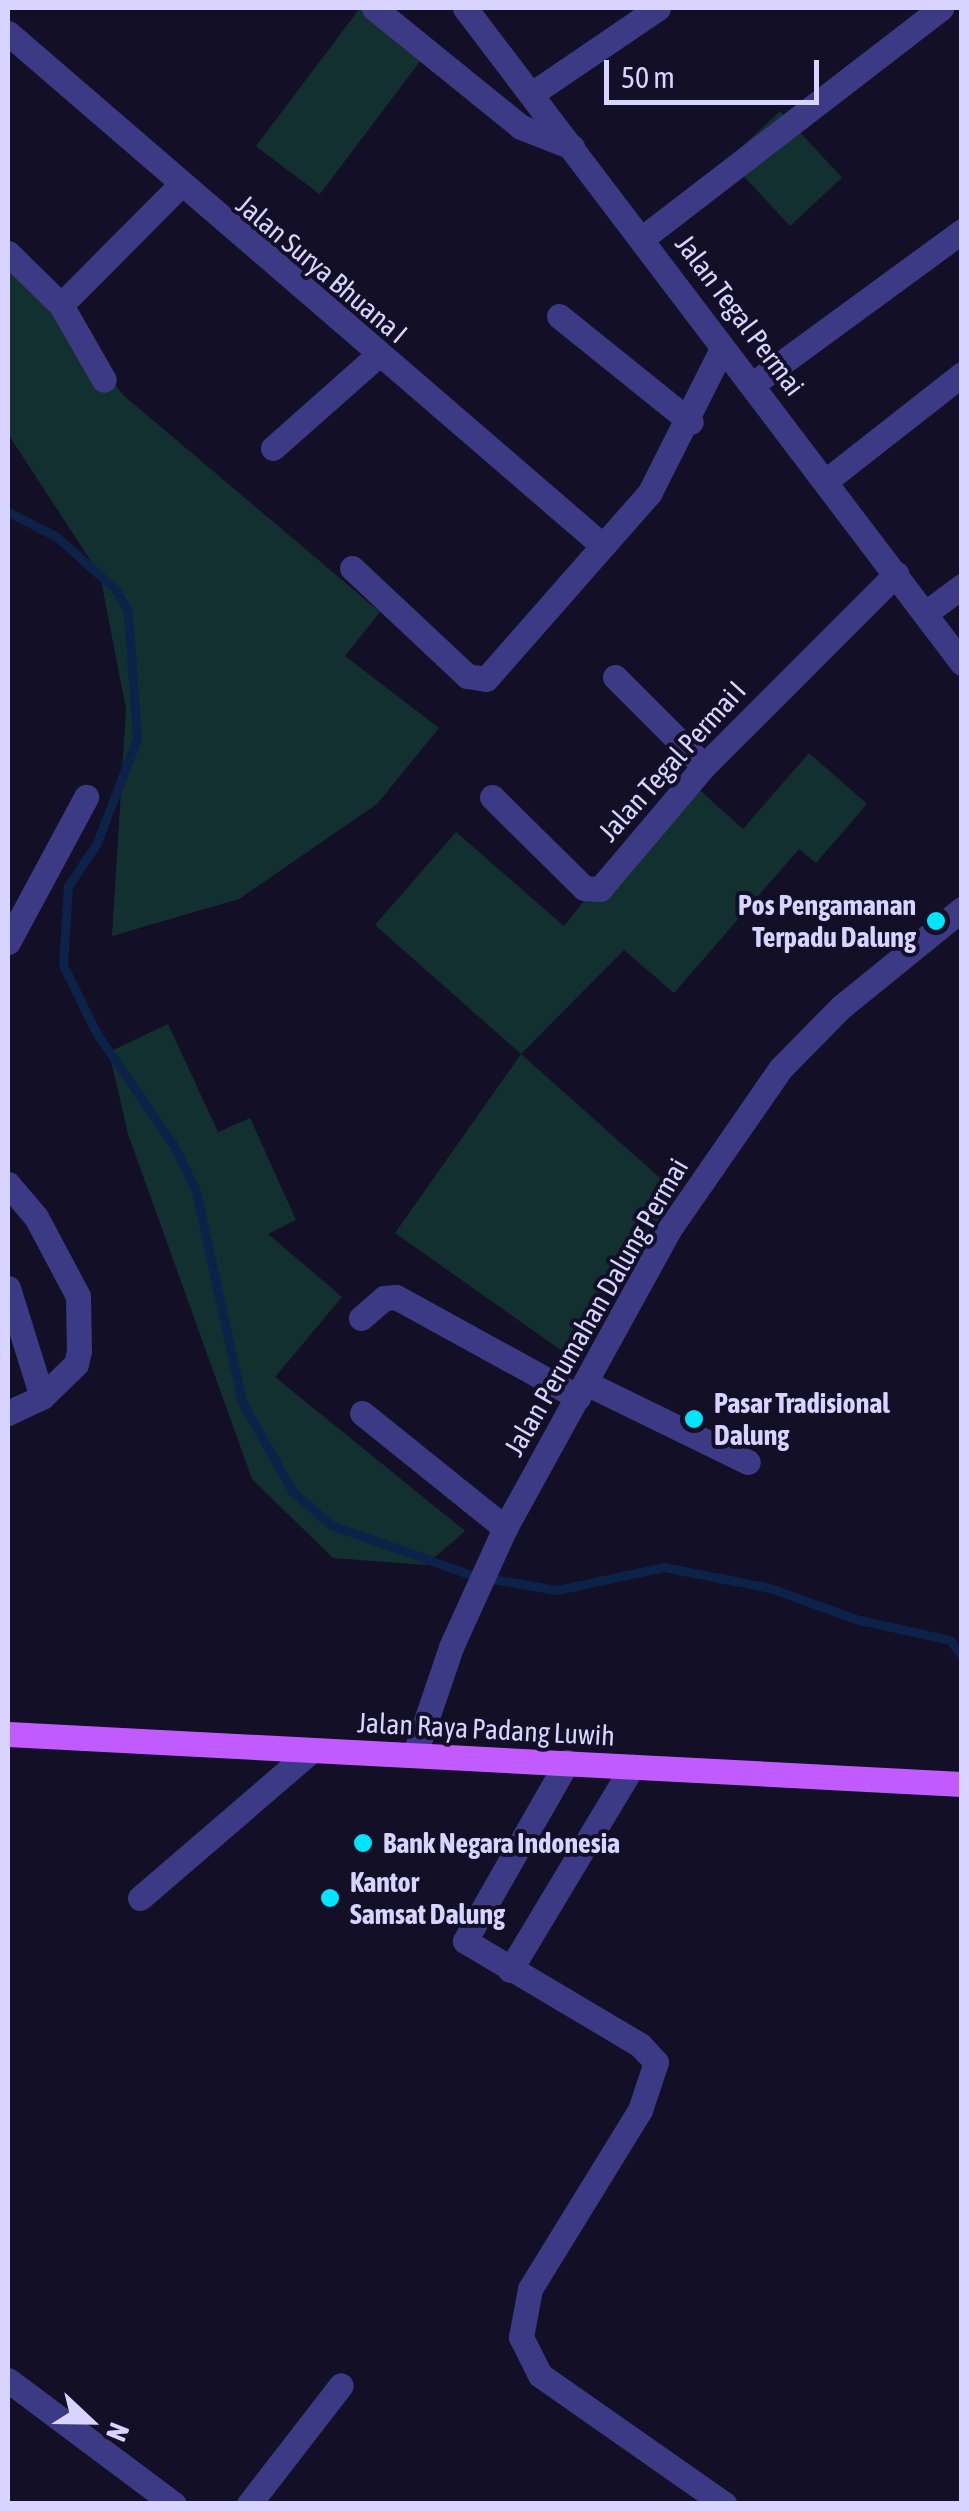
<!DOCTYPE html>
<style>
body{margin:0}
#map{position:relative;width:969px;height:2511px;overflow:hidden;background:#130f26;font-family:"Asap Condensed",sans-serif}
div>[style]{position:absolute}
.green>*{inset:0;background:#12302f;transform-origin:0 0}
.stream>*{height:9px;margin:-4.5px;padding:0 4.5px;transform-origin:4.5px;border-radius:4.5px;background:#0c2248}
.minor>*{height:25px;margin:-12.5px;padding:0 12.5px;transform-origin:12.5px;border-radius:12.5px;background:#3d3a85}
.major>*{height:25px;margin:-12.5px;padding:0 12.5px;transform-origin:12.5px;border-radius:12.5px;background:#c25bff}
.dots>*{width:28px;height:28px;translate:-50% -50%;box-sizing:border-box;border:5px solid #130f26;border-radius:50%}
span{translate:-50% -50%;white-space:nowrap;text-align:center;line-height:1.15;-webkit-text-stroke:8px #130f26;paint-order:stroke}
.street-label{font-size:28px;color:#d9d4ff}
.poi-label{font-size:28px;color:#d9d4ff;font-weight:700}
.right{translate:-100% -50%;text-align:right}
.left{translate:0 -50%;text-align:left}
.frame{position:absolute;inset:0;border:10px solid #d9d4ff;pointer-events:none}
.north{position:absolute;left:40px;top:2371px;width:100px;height:100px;-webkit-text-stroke:8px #130f26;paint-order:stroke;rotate:112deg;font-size:28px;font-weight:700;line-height:40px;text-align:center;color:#d9d4ff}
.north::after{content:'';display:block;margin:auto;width:35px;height:45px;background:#d9d4ff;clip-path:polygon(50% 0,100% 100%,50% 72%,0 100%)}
.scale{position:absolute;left:604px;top:60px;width:215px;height:45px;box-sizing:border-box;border:5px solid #d9d4ff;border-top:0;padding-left:12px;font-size:30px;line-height:35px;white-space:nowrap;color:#d9d4ff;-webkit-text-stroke:8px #130f26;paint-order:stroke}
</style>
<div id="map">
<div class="green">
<i style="left:360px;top:8px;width:80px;height:173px;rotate:37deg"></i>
<i style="left:780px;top:111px;width:91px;height:71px;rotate:47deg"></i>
<i style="clip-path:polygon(8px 255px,24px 266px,123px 395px,380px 612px,345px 656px,439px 728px,377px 804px,239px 899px,112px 936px,126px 709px,100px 575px,8px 434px)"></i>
<i style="clip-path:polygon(809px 753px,867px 804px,816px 863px,799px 849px,674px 993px,624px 950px,521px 1054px,677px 1193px,565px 1353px,395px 1233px,521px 1054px,375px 925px,456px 832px,564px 926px,684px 776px,743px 829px)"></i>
<i style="clip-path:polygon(168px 1024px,218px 1132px,250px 1118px,296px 1220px,268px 1234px,342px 1297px,275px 1377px,465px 1531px,426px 1565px,333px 1558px,252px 1479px,128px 1134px,109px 1052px)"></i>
</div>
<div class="stream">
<i style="left:8px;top:512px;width:55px;rotate:27deg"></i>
<i style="left:57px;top:537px;width:79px;rotate:41.9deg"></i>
<i style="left:116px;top:590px;width:25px;rotate:61deg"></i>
<i style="left:128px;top:612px;width:126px;rotate:85.9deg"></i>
<i style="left:137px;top:738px;width:112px;rotate:110.9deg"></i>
<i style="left:97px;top:843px;width:52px;rotate:124deg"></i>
<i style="left:68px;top:886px;width:79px;rotate:93.6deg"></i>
<i style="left:63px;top:965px;width:77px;rotate:63.8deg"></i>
<i style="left:97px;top:1034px;width:134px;rotate:55.4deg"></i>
<i style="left:173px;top:1144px;width:52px;rotate:63.9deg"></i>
<i style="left:196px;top:1191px;width:216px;rotate:77.7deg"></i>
<i style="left:242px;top:1402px;width:103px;rotate:60.5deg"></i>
<i style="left:293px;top:1492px;width:50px;rotate:41deg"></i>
<i style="left:331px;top:1525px;width:152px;rotate:19.6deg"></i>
<i style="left:474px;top:1576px;width:84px;rotate:9.6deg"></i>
<i style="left:557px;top:1590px;width:109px;rotate:-12.1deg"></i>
<i style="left:664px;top:1567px;width:108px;rotate:11.2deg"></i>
<i style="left:770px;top:1588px;width:95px;rotate:19.8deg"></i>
<i style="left:859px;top:1620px;width:93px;rotate:12.4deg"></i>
<i style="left:950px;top:1640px;width:20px;rotate:53deg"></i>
</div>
<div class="minor">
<i style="left:374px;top:8px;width:189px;rotate:39deg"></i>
<i style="left:521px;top:127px;width:55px;rotate:21.4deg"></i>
<i style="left:465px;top:8px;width:822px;rotate:52.81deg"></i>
<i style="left:8px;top:33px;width:784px;rotate:40.76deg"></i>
<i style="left:533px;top:93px;width:151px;rotate:-34.2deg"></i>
<i style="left:644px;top:237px;width:375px;rotate:-37.6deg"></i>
<i style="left:8px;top:253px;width:74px;rotate:44.5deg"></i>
<i style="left:61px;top:305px;width:166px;rotate:-45.2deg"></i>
<i style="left:61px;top:305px;width:86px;rotate:60.2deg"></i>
<i style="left:559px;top:316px;width:169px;rotate:38.8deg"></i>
<i style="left:753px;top:384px;width:259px;rotate:-36.2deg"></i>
<i style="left:273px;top:448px;width:140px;rotate:-41.5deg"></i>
<i style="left:827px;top:480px;width:172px;rotate:-38.1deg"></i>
<i style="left:352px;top:568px;width:158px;rotate:43.2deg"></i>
<i style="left:467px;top:676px;width:19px;rotate:9deg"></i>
<i style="left:486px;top:679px;width:249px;rotate:-48.7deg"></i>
<i style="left:650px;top:492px;width:160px;rotate:-63.3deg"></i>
<i style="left:927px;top:612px;width:44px;rotate:-36.6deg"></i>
<i style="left:615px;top:677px;width:126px;rotate:45deg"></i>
<i style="left:492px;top:797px;width:129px;rotate:44.7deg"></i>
<i style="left:584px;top:888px;width:16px;rotate:4deg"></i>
<i style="left:600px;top:889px;width:161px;rotate:-49.8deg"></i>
<i style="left:704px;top:766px;width:272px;rotate:-45deg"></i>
<i style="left:8px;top:942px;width:165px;rotate:-61.7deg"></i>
<i style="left:8px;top:1184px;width:43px;rotate:49.7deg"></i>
<i style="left:36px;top:1217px;width:89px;rotate:62deg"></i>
<i style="left:78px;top:1296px;width:55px;rotate:89deg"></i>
<i style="left:79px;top:1351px;width:13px;rotate:103deg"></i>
<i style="left:76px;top:1364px;width:47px;rotate:135.9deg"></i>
<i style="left:42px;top:1397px;width:38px;rotate:155deg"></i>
<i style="left:8px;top:1288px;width:114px;rotate:72.7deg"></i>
<i style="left:361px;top:1318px;width:30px;rotate:-41deg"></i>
<i style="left:384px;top:1298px;width:12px;rotate:-5deg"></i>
<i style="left:396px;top:1297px;width:208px;rotate:28.8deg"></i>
<i style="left:586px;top:1383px;width:180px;rotate:26deg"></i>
<i style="left:362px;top:1413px;width:184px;rotate:38.8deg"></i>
<i style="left:415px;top:1753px;width:112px;rotate:-71.2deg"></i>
<i style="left:451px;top:1647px;width:131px;rotate:-65.6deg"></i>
<i style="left:505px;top:1528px;width:339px;rotate:-61.2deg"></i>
<i style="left:668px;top:1231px;width:198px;rotate:-55.3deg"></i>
<i style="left:781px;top:1068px;width:86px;rotate:-45.5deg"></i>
<i style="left:841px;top:1007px;width:156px;rotate:-39deg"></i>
<i style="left:567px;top:1762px;width:206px;rotate:119.7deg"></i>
<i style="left:465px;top:1941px;width:204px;rotate:30.7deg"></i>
<i style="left:640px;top:2045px;width:23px;rotate:47deg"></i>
<i style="left:656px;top:2062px;width:51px;rotate:108.4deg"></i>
<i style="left:640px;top:2110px;width:210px;rotate:121.6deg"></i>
<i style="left:530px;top:2289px;width:49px;rotate:100.6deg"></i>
<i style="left:521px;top:2337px;width:42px;rotate:63.4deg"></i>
<i style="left:540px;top:2375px;width:225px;rotate:35deg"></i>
<i style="left:140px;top:1898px;width:225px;rotate:-40.7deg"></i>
<i style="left:510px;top:1970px;width:237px;rotate:-59deg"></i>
<i style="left:8px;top:2380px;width:207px;rotate:36.8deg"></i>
<i style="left:249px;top:2504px;width:150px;rotate:-52.3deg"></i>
</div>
<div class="major">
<i style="left:8px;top:1734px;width:955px;rotate:3deg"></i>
</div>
<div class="dots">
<i style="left:936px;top:921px;background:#00e5ff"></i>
<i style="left:694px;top:1419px;background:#00e5ff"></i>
<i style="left:363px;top:1843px;background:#00e5ff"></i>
<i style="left:330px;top:1898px;background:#00e5ff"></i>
</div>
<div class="street-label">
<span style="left:322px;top:269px;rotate:40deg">Jalan Surya Bhuana I</span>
<span style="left:740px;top:315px;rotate:53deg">Jalan Tegal Permai</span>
<span style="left:672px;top:761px;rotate:-48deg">Jalan Tegal Permai I</span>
<span style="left:596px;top:1307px;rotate:-60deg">Jalan Perumahan Dalung Permai</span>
<span style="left:486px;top:1729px;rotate:3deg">Jalan Raya Padang Luwih</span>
</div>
<div class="poi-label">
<span class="right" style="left:916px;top:921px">Pos Pengamanan<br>Terpadu Dalung</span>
<span class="left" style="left:714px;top:1419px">Pasar Tradisional<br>Dalung</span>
<span class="left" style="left:383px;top:1843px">Bank Negara Indonesia</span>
<span class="left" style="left:350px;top:1898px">Kantor<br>Samsat Dalung</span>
</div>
<div class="frame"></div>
<div class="north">N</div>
<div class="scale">50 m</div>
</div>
